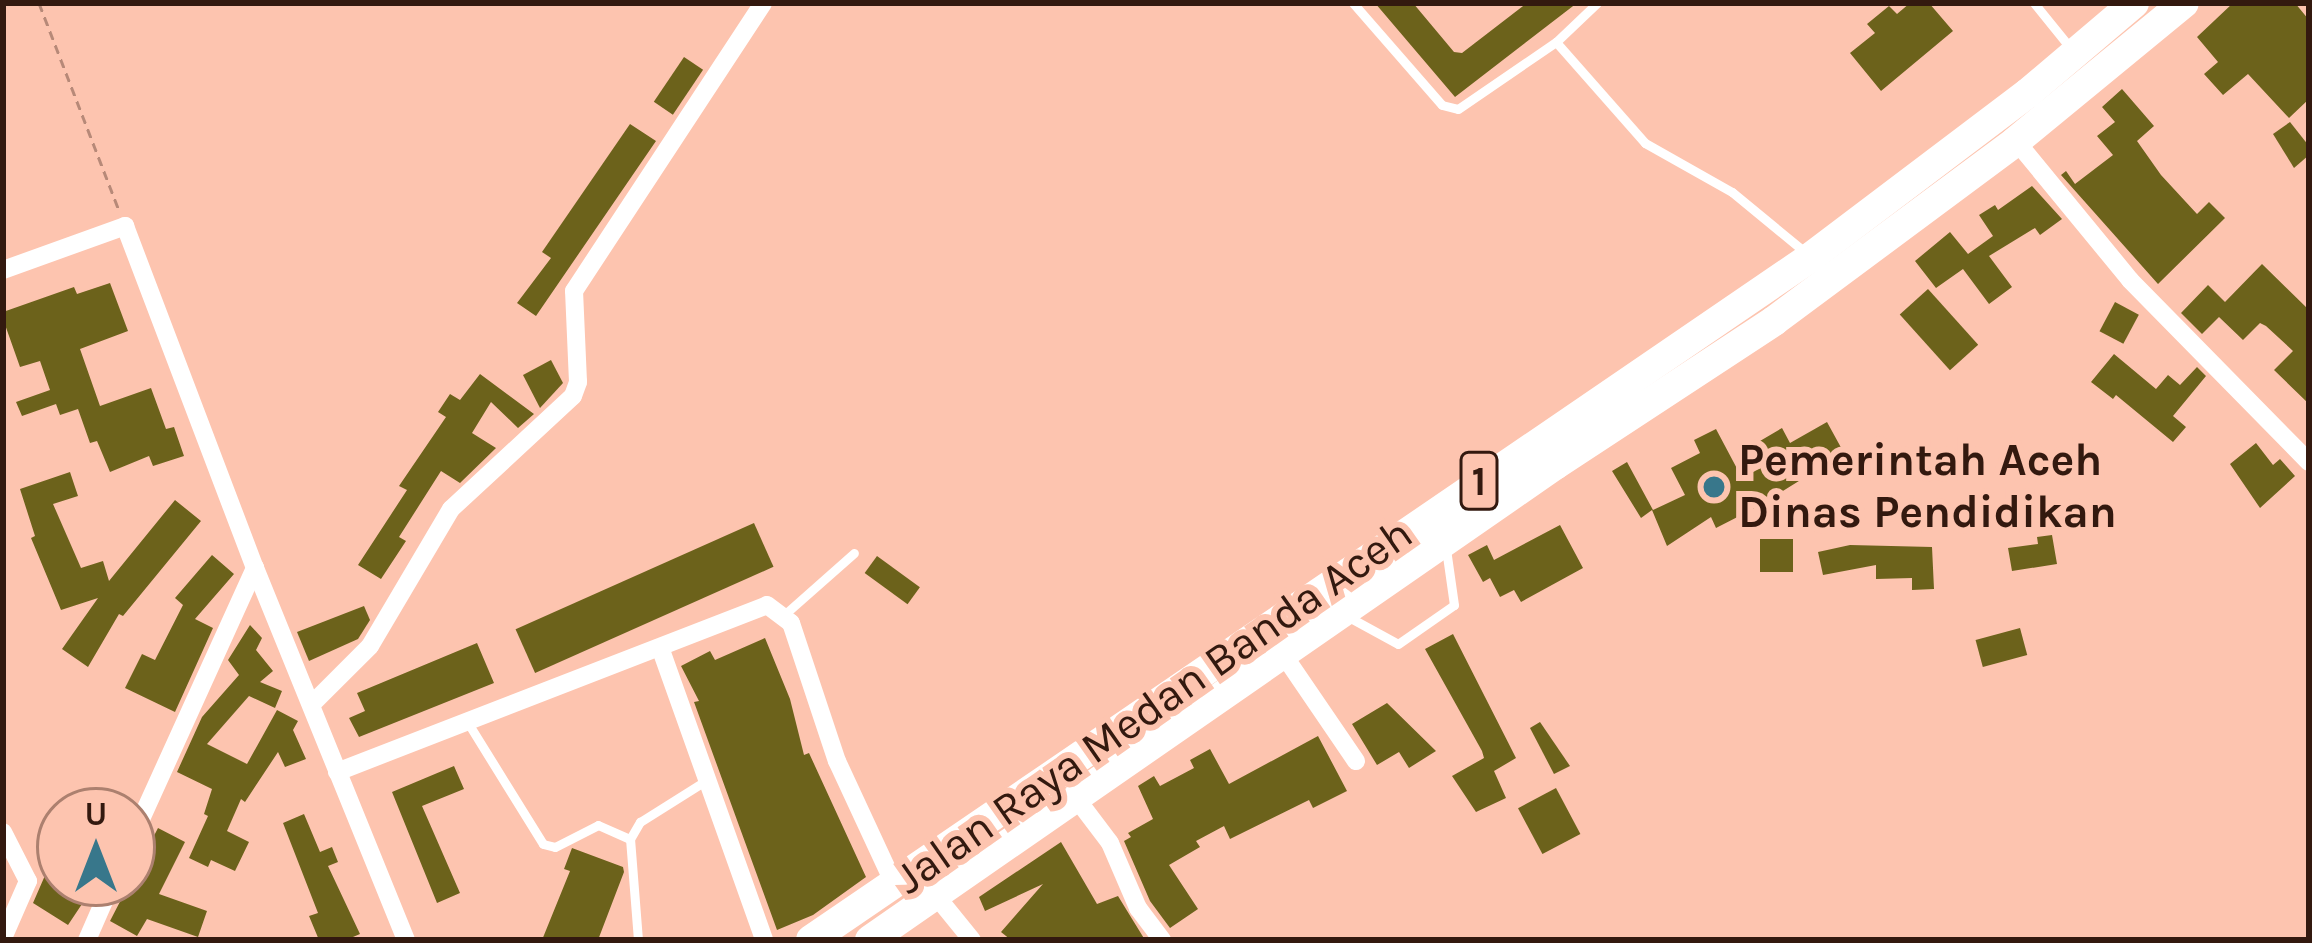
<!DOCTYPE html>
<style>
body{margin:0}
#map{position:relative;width:2312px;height:943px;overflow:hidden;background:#fdc4af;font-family:Karla,sans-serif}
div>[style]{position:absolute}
.building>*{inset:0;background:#6c621b;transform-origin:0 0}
.path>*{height:3px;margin-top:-1.5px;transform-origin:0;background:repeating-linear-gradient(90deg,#b78978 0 9px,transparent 0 15px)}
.service>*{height:9px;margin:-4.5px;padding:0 4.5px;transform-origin:4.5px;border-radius:4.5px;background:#fff}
.minor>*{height:18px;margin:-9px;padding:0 9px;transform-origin:9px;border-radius:9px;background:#fff}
.trunk>*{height:30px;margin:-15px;padding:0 15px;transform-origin:15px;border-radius:15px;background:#fff}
.dots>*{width:33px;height:33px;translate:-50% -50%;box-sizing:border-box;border:6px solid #fdc4af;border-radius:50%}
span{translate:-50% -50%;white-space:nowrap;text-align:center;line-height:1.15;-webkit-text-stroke:12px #fdc4af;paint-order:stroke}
.shield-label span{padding:3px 9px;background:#fdc4af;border:3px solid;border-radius:9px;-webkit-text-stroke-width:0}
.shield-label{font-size:42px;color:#33190f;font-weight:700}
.poi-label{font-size:45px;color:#33190f;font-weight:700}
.left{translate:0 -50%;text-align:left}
.street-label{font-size:45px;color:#33190f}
.frame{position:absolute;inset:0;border:6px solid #33190f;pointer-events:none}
.north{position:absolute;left:36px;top:787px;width:120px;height:120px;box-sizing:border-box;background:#fdc4af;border:3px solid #ac806f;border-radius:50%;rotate:0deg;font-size:33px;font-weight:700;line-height:48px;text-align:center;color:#33190f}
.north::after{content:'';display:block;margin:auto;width:42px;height:54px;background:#38778b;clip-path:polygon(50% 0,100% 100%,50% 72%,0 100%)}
</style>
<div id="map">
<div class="building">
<i style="clip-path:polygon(1375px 3px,1413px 3px,1454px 52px,1462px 53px,1527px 3px,1577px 3px,1455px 97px)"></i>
<i style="clip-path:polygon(1910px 3px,1929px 3px,1953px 31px,1881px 91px,1850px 53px,1875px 33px,1867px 24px,1889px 6px,1897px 14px)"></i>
<i style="clip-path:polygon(2233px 3px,2295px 3px,2309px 20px,2309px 99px,2289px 118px,2248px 74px,2223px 95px,2204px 74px,2218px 62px,2197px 37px)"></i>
<i style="left:684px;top:57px;width:23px;height:54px;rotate:34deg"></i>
<i style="clip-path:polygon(2122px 89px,2154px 126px,2137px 141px,2161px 175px,2197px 214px,2209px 202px,2225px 218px,2158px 284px,2061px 175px,2066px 171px,2075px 184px,2113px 155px,2097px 136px,2115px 122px,2102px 107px)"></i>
<i style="clip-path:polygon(2290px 122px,2309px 146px,2309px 155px,2294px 168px,2273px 134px)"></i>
<i style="clip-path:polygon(630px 124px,656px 141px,536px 316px,517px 303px,551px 258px,542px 252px)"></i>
<i style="clip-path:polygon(2032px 186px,2062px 219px,2040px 235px,2035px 228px,1989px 256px,2012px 287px,1989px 304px,1963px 269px,1936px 288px,1915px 261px,1950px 232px,1968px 254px,1993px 236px,1979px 215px,1995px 205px,1998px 210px)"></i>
<i style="clip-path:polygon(2262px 264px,2309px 310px,2309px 404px,2274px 370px,2293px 351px,2266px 326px,2260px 323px,2243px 340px,2219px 317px,2202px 334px,2181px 313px,2208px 285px,2225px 302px)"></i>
<i style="clip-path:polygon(110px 283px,128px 331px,80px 349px,100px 406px,151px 388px,166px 429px,174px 427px,184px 456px,153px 466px,149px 456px,110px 472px,97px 441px,90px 443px,78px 409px,60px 415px,56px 404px,22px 416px,16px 402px,50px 390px,40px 361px,20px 367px,3px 319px,3px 312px,74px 287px,77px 294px)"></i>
<i style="left:1928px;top:289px;width:75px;height:38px;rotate:48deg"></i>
<i style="left:2115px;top:302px;width:27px;height:33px;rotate:28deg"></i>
<i style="clip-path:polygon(2114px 354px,2156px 389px,2168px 375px,2180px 385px,2197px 367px,2206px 376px,2173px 416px,2186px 427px,2173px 442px,2116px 395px,2113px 399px,2091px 382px)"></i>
<i style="clip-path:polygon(551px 360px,563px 383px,540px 408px,523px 375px)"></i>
<i style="clip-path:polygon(480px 374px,534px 414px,518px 428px,491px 402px,472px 433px,496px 448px,460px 483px,441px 471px,399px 537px,406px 541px,381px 579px,358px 565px,407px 490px,399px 486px,446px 417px,438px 412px,450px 394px,460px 400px)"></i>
<i style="clip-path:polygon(1827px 422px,1844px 453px,1757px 507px,1716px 528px,1711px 517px,1667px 546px,1652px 510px,1641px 518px,1612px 471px,1627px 462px,1653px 510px,1685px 495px,1671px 468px,1700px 453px,1694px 440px,1716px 429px,1742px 478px,1772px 462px,1760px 441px,1782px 428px,1790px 443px)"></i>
<i style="clip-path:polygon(2256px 443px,2273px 465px,2280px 459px,2295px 476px,2260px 508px,2230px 464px)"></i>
<i style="clip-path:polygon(70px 472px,78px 496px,53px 504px,81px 568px,103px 561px,109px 581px,175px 500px,201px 521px,123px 616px,119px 614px,88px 667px,62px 649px,98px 598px,61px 610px,31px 538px,35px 536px,20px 489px)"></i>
<i style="left:754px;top:523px;width:48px;height:261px;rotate:66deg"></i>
<i style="clip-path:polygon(1560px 525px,1583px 568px,1521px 602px,1514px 590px,1500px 597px,1490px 578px,1483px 582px,1468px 555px,1487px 545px,1494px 560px)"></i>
<i style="clip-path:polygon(2052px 535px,2057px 564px,2012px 571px,2008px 548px,2038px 544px,2037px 537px)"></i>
<i style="left:1760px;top:539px;width:33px;height:33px"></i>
<i style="clip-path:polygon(1850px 545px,1932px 547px,1934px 589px,1912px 590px,1912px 578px,1876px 579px,1876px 565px,1823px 575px,1818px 552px)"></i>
<i style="clip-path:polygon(212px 555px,234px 574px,195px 619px,213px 628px,175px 712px,125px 688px,142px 654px,155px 660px,183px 605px,175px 598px)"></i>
<i style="left:877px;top:556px;width:53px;height:21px;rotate:36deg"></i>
<i style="clip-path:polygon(364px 606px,370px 620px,358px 639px,309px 661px,297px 632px)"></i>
<i style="clip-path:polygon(250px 625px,262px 638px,256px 650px,273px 671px,260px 682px,282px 691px,275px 708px,249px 696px,207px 744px,247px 764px,277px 710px,298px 721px,293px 730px,306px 759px,285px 767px,278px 752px,245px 802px,241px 799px,227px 831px,249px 842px,235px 871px,211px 860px,208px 867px,189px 858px,208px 816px,204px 814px,212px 789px,177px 772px,202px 717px,239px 675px,228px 660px)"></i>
<i style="left:2020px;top:628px;width:28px;height:46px;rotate:75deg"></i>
<i style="clip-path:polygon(1453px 634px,1516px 758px,1494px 771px,1506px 798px,1476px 812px,1452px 776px,1484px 758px,1482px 751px,1425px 649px)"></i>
<i style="clip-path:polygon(765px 638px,790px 699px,804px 755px,809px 753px,866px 877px,813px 915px,777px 930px,694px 702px,699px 701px,681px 666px,710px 651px,715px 660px)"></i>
<i style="clip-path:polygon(477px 643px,494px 683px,359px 737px,349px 718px,365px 711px,357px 693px)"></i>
<i style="clip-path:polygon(1387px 703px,1436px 751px,1409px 768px,1399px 752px,1377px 765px,1352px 724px)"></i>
<i style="clip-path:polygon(1540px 722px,1570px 766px,1554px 774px,1530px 728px)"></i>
<i style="clip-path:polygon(1318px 736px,1347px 791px,1313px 808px,1309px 800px,1230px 839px,1224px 826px,1196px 841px,1200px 847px,1169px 865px,1198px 909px,1170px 928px,1150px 901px,1124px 841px,1131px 837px,1128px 833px,1153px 819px,1138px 786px,1154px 776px,1160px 786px,1194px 768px,1190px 760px,1210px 749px,1229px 784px)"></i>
<i style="clip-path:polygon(454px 766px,464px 789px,422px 806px,460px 893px,437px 903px,392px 792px)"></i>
<i style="left:1556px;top:788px;width:52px;height:43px;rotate:62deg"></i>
<i style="clip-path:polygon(304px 814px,320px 852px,332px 847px,338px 862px,328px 866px,360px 934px,346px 940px,319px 940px,309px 916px,318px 913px,283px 823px)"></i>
<i style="clip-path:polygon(158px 828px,185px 842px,159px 894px,207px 911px,198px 937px,147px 919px,137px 936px,110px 921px)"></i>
<i style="clip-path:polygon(60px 841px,60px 883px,81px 883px,73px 898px,82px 904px,68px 925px,33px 903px)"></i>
<i style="clip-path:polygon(1061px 842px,1097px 904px,1118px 896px,1145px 940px,1011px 940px,1001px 932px,1043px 884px,985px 911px,979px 897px)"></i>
<i style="clip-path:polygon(572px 848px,623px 867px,624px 872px,598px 940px,542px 940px,570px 871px,564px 869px)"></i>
</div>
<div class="path">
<i style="left:39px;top:3px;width:220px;rotate:68.9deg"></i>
</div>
<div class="service">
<i style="left:1353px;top:3px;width:135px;rotate:48.9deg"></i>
<i style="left:1442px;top:105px;width:16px;rotate:14deg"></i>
<i style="left:1458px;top:109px;width:119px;rotate:-34.4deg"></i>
<i style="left:1556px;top:42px;width:57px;rotate:-43.6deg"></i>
<i style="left:2034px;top:3px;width:60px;rotate:51deg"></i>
<i style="left:1556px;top:42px;width:135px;rotate:48.6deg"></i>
<i style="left:1645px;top:143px;width:100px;rotate:29.4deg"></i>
<i style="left:1732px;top:192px;width:96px;rotate:39.5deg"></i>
<i style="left:785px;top:614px;width:92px;rotate:-41.5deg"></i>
<i style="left:1345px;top:615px;width:60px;rotate:28.7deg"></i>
<i style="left:1398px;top:644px;width:68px;rotate:-34.9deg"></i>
<i style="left:1454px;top:605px;width:57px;rotate:-98.1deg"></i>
<i style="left:468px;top:723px;width:142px;rotate:58.2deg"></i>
<i style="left:543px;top:844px;width:12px;rotate:14deg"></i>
<i style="left:555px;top:847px;width:48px;rotate:-27.1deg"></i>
<i style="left:598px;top:825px;width:35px;rotate:24deg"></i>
<i style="left:638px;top:940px;width:101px;rotate:-94.5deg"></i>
<i style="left:630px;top:839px;width:20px;rotate:-60deg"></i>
<i style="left:640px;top:822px;width:77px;rotate:-32.2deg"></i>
</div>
<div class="minor">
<i style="left:2016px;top:141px;width:180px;rotate:50.6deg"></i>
<i style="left:2130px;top:280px;width:255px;rotate:45.5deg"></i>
<i style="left:3px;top:270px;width:130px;rotate:-19.8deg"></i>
<i style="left:125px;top:226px;width:366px;rotate:69.2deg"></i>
<i style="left:255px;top:568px;width:401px;rotate:67.9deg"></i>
<i style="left:661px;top:650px;width:308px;rotate:70.4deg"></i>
<i style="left:1285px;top:657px;width:126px;rotate:55.7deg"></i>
<i style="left:312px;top:704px;width:82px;rotate:-45deg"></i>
<i style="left:370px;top:646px;width:159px;rotate:-59.4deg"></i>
<i style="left:451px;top:509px;width:166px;rotate:-42.8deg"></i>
<i style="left:573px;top:396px;width:15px;rotate:-70deg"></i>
<i style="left:578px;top:382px;width:91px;rotate:-92.5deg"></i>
<i style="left:574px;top:291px;width:344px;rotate:-56.7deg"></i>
<i style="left:337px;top:772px;width:461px;rotate:-21.2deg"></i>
<i style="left:767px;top:605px;width:30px;rotate:37deg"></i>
<i style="left:791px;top:623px;width:145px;rotate:71.6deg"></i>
<i style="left:837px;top:761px;width:138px;rotate:65.1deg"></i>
<i style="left:1076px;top:798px;width:56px;rotate:52.9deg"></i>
<i style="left:1110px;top:843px;width:71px;rotate:66.7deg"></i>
<i style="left:1138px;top:908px;width:40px;rotate:53deg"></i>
<i style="left:3px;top:832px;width:55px;rotate:63deg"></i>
<i style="left:28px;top:881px;width:62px;rotate:113.7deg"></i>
<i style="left:132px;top:839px;width:298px;rotate:-65.6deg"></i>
<i style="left:937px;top:897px;width:55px;rotate:50.9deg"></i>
<i style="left:87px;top:940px;width:62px;rotate:-66.3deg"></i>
</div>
<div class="trunk">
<i style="left:811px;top:940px;width:1211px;rotate:-34.33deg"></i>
<i style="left:1811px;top:257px;width:272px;rotate:-37.1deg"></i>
<i style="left:2028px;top:93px;width:139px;rotate:-40.3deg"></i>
<i style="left:870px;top:940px;width:834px;rotate:-34.74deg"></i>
<i style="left:1555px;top:465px;width:262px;rotate:-33.3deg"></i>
<i style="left:1774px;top:321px;width:302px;rotate:-36.6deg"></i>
<i style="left:2016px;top:141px;width:217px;rotate:-39.4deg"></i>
</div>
<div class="dots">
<i style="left:1714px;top:487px;background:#38778b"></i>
</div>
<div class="shield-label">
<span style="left:1479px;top:481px">1</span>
</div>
<div class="poi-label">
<span class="left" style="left:1738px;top:487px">Pemerintah Aceh<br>Dinas Pendidikan</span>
</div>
<div class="street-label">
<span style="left:1154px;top:706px;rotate:-35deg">Jalan Raya Medan Banda Aceh</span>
</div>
<div class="frame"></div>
<div class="north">U</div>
</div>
